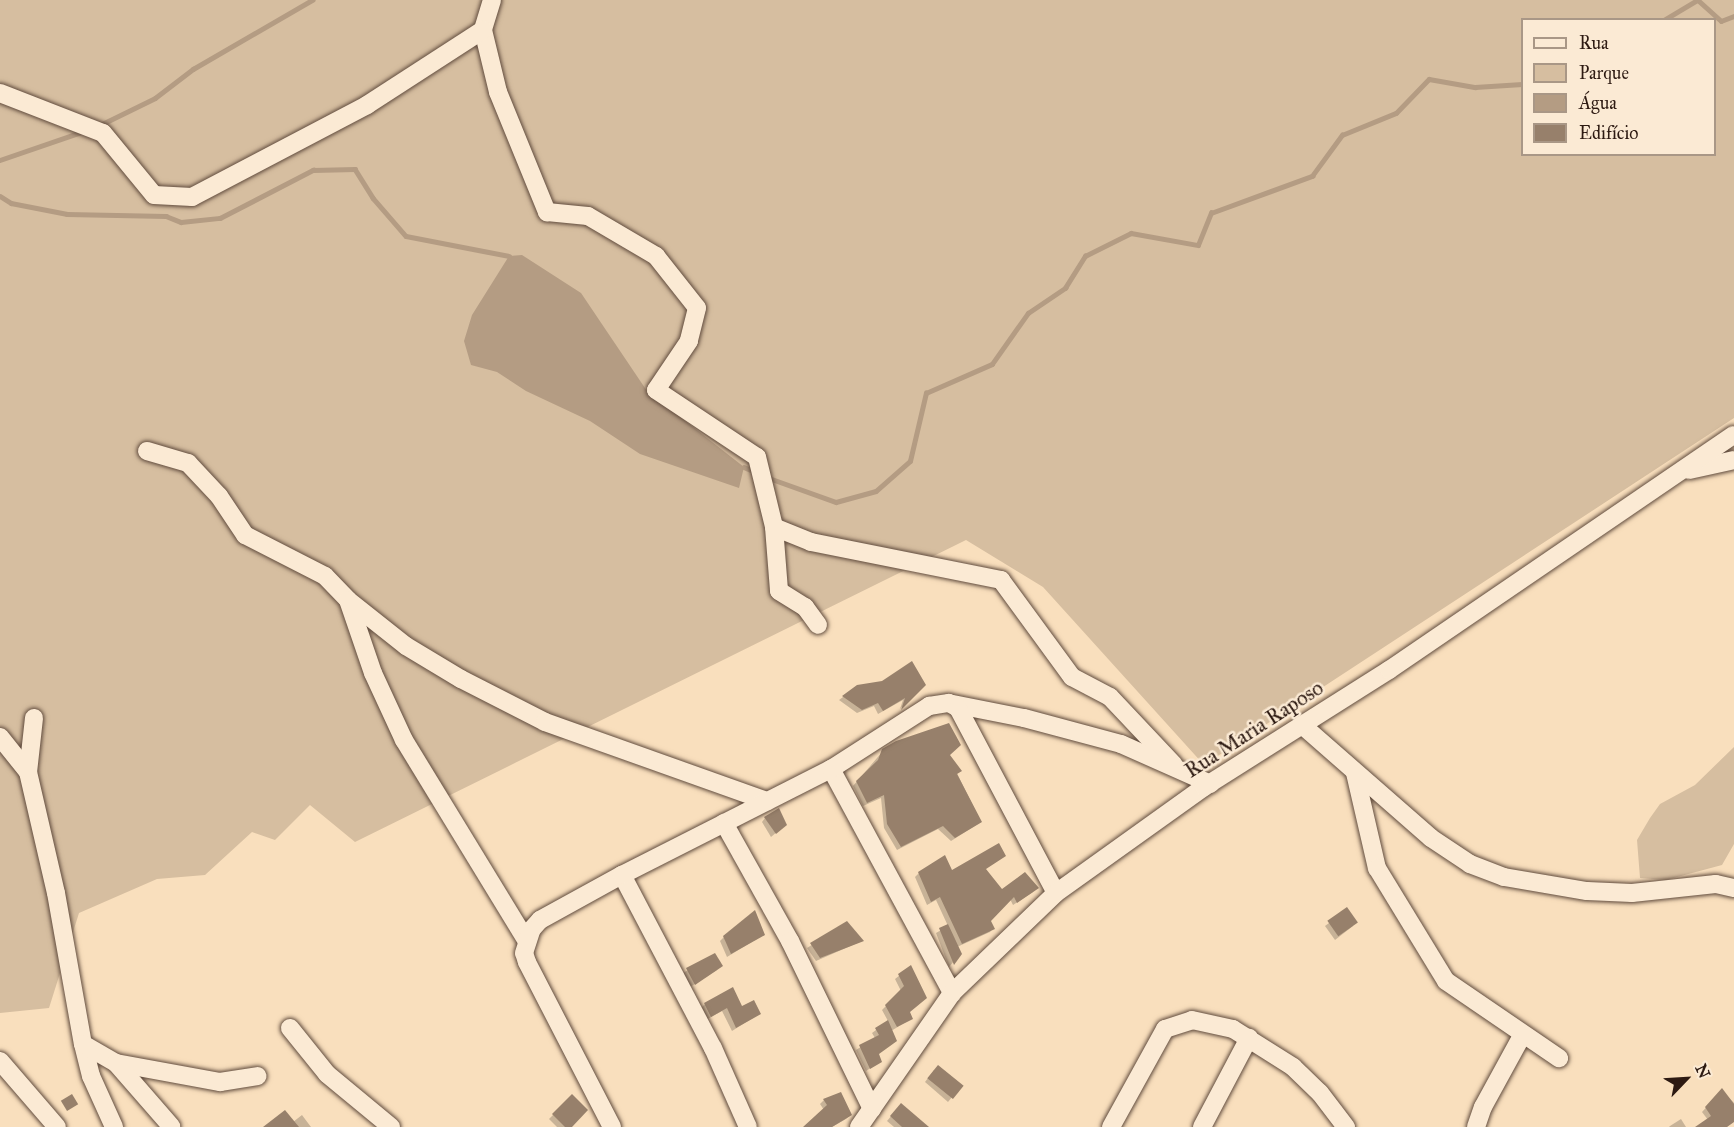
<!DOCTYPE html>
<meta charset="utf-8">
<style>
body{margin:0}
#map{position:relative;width:1734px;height:1127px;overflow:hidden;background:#f9dfbd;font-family:"IM FELL Great Primer",serif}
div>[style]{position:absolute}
.green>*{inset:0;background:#d6bea0}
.water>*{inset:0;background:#b49c83}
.shadow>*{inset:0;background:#0003}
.stream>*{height:4.5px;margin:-2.25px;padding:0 2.25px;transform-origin:2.25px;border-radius:2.25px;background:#b49c83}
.building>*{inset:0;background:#97806b;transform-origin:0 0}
.roads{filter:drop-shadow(0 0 2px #604b3d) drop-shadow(0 0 2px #604b3d)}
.minor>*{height:18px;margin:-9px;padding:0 9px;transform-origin:9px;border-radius:9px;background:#fbead4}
span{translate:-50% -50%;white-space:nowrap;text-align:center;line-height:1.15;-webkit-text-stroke:5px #fbead4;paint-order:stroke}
.street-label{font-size:21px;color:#2d1a12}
.legend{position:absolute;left:1521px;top:18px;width:195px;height:138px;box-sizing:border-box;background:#fbead4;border:2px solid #a99786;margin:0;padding:8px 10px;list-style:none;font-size:18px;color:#2d1a12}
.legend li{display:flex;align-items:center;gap:12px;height:30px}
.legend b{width:30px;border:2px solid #a99786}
.north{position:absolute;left:1656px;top:1049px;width:60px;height:60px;-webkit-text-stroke:4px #fbead4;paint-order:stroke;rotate:65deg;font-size:16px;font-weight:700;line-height:24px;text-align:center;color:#2d1a12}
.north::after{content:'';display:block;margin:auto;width:21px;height:27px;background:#2d1a12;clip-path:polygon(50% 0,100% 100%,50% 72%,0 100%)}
</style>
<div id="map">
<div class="green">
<i style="clip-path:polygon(evenodd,0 0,1734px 0,1734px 418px,1204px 765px,1043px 587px,966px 540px,355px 842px,310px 805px,275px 840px,252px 832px,205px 875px,157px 879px,79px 913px,49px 1008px,0 1013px,0 0,1522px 20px,1714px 20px,1714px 154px,1522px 154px,1522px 20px)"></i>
<i style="clip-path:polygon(1734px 747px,1734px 844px,1722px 865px,1666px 880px,1640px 878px,1637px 840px,1650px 818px,1660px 804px,1695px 785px)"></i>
</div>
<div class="water">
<i style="clip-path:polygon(522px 255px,581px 293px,647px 391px,744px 467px,739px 488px,640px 454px,590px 421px,526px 391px,497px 372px,471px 365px,464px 341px,472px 315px,509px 256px)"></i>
</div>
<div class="shadow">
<i style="clip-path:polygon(924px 685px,900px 709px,903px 700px,878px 714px,874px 706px,857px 713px,839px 700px,858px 686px)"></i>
<i style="clip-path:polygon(883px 751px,948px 755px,981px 822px,951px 841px,938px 829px,897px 850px,884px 828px,881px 798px,863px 806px,853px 786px)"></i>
<i style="clip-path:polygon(765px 818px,784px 826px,771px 837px,762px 822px)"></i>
<i style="clip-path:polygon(985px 870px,1002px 891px,1033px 892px,1013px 905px,1010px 899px,989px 920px,993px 928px,990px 932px,957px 947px,960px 954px,949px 967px,936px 933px,948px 926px,936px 900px,927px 905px,915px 877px,919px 873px)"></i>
<i style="clip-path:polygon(846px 923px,862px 941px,816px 961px,807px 948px)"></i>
<i style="clip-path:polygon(1329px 923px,1353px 926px,1335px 940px,1325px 926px)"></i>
<i style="clip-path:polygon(763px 935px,727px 957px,720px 941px,724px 937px)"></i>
<i style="clip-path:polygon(714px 955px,717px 970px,690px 987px,683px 973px)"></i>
<i style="clip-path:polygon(910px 967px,908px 1012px,911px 1019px,891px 1031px,877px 1055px,881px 1061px,866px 1071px,856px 1050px,875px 1038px,872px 1033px,888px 1021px,882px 1010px,901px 991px,895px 979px)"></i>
<i style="clip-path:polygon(705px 1004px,741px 1008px,759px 1014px,732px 1031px,722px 1011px,706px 1020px,701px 1008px)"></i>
<i style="clip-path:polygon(934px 1070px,961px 1086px,948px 1102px,925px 1082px)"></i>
<i style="clip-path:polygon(1722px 1090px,1734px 1103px,1734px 1121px,1726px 1127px,1698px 1127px,1708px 1120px,1702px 1112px)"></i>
<i style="clip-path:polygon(840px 1094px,850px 1115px,846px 1119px,832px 1127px,807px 1127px,824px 1110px,820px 1104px,824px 1100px)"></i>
<i style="clip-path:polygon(572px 1096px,569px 1127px,557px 1127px,549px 1119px)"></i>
<i style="clip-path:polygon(897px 1109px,922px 1127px,894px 1127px,887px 1121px)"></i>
<i style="clip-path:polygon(302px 1115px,311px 1127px,264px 1127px,293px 1122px)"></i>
<i style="clip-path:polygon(1681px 1119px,1686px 1127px,1669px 1127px,1670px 1126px)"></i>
</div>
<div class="stream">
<i style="left:1698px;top:0;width:31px;rotate:42deg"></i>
<i style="left:1721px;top:21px;width:14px;rotate:-21deg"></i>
<i style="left:1664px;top:20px;width:39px;rotate:-31deg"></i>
<i style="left:100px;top:125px;width:61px;rotate:-26.1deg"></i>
<i style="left:155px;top:98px;width:48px;rotate:-37.3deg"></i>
<i style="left:193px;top:69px;width:138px;rotate:-30.1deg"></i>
<i style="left:0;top:160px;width:89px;rotate:-19deg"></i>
<i style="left:0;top:196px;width:13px;rotate:32deg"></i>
<i style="left:11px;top:203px;width:57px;rotate:11.1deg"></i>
<i style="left:67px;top:214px;width:99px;rotate:1.2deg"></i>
<i style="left:166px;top:216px;width:16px;rotate:22deg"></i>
<i style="left:181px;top:222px;width:39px;rotate:-6deg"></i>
<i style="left:220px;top:218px;width:105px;rotate:-27.3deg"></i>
<i style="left:313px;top:170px;width:42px;rotate:-1.4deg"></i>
<i style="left:355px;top:169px;width:34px;rotate:58deg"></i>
<i style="left:373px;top:198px;width:50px;rotate:49deg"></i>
<i style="left:406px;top:236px;width:105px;rotate:11deg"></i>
<i style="left:744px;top:467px;width:12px;rotate:24deg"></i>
<i style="left:769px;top:478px;width:71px;rotate:19.7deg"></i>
<i style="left:836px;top:502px;width:41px;rotate:-15.4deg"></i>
<i style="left:876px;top:491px;width:45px;rotate:-41.4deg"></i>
<i style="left:910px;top:461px;width:70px;rotate:-76.8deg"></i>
<i style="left:926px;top:393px;width:72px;rotate:-23.7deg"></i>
<i style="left:992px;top:364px;width:62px;rotate:-54.8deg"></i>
<i style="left:1028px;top:313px;width:45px;rotate:-34deg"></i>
<i style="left:1065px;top:288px;width:38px;rotate:-58deg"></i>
<i style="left:1085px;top:256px;width:51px;rotate:-26.6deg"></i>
<i style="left:1131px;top:233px;width:68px;rotate:10.2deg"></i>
<i style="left:1198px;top:245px;width:35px;rotate:-68deg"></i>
<i style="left:1211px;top:213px;width:108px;rotate:-20.1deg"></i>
<i style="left:1312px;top:176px;width:51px;rotate:-53.8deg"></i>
<i style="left:1342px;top:135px;width:58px;rotate:-22.2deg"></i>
<i style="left:1396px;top:113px;width:47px;rotate:-45.9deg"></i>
<i style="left:1429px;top:79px;width:47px;rotate:9.9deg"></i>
<i style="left:1475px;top:87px;width:47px;rotate:-3.7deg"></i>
</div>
<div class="building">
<i style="clip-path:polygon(912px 661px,926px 685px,901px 710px,905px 698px,883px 711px,878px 703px,862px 710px,842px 696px,857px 685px,882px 681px)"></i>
<i style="clip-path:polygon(949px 723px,961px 745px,950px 755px,962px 771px,957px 774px,982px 822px,955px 838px,943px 826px,901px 847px,887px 824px,884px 795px,867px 803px,856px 781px,878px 760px,882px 749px,896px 741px)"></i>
<i style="clip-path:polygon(779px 808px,787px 825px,776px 834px,764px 817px)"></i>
<i style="clip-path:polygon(999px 843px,1006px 856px,986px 869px,1002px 889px,1025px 872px,1039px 888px,1017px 903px,1014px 897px,991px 921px,995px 929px,962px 944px,940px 897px,931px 902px,918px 872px,945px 855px,952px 870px)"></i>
<i style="left:1347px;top:907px;width:19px;height:24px;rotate:55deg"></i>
<i style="clip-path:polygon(755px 910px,765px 935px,731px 954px,723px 936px)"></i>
<i style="clip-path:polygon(847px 921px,864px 941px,820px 958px,810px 943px)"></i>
<i style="clip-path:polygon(948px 924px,962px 954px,954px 965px,939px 928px)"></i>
<i style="clip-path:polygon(715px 953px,723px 966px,695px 985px,686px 968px)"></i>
<i style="clip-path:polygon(911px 965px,927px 998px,910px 1012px,913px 1019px,897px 1027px,885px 1005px,904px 986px,898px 974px)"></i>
<i style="clip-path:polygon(733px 987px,742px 1006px,754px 1000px,761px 1014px,736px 1028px,727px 1008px,711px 1017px,704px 1003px)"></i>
<i style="clip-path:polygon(888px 1020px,897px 1041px,879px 1054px,882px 1062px,870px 1069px,859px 1045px,879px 1035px,875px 1028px)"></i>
<i style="left:938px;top:1065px;width:33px;height:17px;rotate:39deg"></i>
<i style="clip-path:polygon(1722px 1088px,1734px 1104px,1734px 1122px,1727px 1127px,1695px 1127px,1711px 1116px,1705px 1107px)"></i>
<i style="clip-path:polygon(841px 1092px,852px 1115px,832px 1127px,803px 1127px,827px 1105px,823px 1099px)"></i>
<i style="left:72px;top:1094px;width:12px;height:13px;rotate:59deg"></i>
<i style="clip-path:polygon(572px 1094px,588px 1110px,572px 1127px,565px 1127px,552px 1114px)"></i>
<i style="clip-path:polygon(901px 1103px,929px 1127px,902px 1127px,890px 1116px)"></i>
<i style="clip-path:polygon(285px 1110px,299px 1127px,263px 1127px)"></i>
</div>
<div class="roads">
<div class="minor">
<i style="left:492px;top:0;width:31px;rotate:107deg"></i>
<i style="left:483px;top:30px;width:64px;rotate:76.4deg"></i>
<i style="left:498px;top:92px;width:130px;rotate:67.8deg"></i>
<i style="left:547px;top:212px;width:41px;rotate:5.6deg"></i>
<i style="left:588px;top:216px;width:79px;rotate:30.5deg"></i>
<i style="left:656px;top:256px;width:66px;rotate:51.7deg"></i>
<i style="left:697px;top:308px;width:34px;rotate:104deg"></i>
<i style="left:689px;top:341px;width:59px;rotate:124deg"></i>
<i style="left:656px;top:390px;width:121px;rotate:33.6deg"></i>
<i style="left:757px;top:457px;width:72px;rotate:76.3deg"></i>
<i style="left:774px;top:527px;width:40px;rotate:22deg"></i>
<i style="left:811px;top:542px;width:194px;rotate:11.3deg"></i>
<i style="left:1001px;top:580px;width:120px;rotate:53.8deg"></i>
<i style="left:1072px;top:677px;width:43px;rotate:27.8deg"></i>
<i style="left:1110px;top:697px;width:93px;rotate:46.7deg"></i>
<i style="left:0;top:93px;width:110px;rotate:21.2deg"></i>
<i style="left:103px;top:133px;width:80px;rotate:50.6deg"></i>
<i style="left:154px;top:195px;width:38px;rotate:3deg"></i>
<i style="left:192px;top:197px;width:198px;rotate:-27.7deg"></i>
<i style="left:367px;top:105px;width:138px;rotate:-32.9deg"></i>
<i style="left:147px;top:451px;width:43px;rotate:16.3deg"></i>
<i style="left:188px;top:463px;width:45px;rotate:46.8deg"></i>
<i style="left:219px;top:496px;width:47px;rotate:56.3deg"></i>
<i style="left:245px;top:535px;width:90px;rotate:27.1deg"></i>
<i style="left:325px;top:576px;width:33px;rotate:46deg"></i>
<i style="left:348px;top:600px;width:74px;rotate:38.4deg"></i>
<i style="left:406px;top:646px;width:64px;rotate:31deg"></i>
<i style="left:461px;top:679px;width:94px;rotate:27.1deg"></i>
<i style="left:545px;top:722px;width:236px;rotate:19.6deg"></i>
<i style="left:1689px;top:470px;width:46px;rotate:-12.5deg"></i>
<i style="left:774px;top:527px;width:64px;rotate:85.5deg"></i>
<i style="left:779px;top:591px;width:31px;rotate:32deg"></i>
<i style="left:805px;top:607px;width:22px;rotate:54deg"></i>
<i style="left:348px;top:600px;width:77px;rotate:71.1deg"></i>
<i style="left:373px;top:673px;width:74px;rotate:65.2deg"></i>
<i style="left:404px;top:740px;width:234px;rotate:58.6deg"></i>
<i style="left:953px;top:704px;width:72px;rotate:11.2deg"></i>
<i style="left:1024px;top:718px;width:100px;rotate:15deg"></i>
<i style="left:1121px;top:744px;width:98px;rotate:24deg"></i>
<i style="left:34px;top:718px;width:54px;rotate:96.3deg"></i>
<i style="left:28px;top:772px;width:124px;rotate:77deg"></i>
<i style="left:56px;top:893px;width:153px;rotate:79.9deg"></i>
<i style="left:83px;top:1044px;width:33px;rotate:76deg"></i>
<i style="left:91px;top:1076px;width:56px;rotate:65.7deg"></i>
<i style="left:1302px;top:725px;width:171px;rotate:41.2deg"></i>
<i style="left:1431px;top:838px;width:47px;rotate:33.7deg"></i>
<i style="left:1470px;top:864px;width:36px;rotate:21deg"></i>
<i style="left:1504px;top:877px;width:84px;rotate:9.6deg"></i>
<i style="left:1587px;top:891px;width:45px;rotate:2.5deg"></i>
<i style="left:1632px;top:893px;width:84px;rotate:-6.1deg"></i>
<i style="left:1716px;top:884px;width:18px;rotate:13deg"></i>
<i style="left:0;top:737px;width:45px;rotate:51.3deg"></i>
<i style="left:831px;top:769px;width:255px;rotate:61.6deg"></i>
<i style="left:1355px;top:773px;width:98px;rotate:77deg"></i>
<i style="left:1377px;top:868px;width:132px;rotate:58.6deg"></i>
<i style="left:1446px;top:981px;width:137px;rotate:34.3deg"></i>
<i style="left:724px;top:823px;width:135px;rotate:60.8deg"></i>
<i style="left:790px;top:941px;width:187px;rotate:64deg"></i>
<i style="left:622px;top:875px;width:195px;rotate:62.3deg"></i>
<i style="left:713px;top:1048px;width:86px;rotate:66.1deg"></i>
<i style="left:290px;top:1028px;width:59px;rotate:51.2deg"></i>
<i style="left:327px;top:1074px;width:83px;rotate:39.6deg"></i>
<i style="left:83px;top:1044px;width:38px;rotate:30deg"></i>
<i style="left:116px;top:1063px;width:106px;rotate:10.4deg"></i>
<i style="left:220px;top:1082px;width:38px;rotate:-9deg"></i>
<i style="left:0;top:1061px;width:87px;rotate:49.2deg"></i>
<i style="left:116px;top:1063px;width:84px;rotate:48.9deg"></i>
<i style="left:612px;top:1127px;width:186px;rotate:-117.3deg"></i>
<i style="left:527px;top:962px;width:9px;rotate:-108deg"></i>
<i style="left:524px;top:953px;width:25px;rotate:-72deg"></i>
<i style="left:532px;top:929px;width:12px;rotate:-48deg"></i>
<i style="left:540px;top:920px;width:94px;rotate:-28.8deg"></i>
<i style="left:622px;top:875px;width:234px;rotate:-26.9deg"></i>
<i style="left:831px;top:769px;width:117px;rotate:-32.7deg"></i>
<i style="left:929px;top:706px;width:20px;rotate:-9deg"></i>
<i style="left:949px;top:703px;width:10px;rotate:29deg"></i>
<i style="left:958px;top:708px;width:209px;rotate:62.1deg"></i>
<i style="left:859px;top:1127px;width:163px;rotate:-55.2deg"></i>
<i style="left:952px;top:993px;width:144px;rotate:-43.9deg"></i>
<i style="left:1056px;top:893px;width:182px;rotate:-35.6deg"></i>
<i style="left:1204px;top:787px;width:219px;rotate:-32.3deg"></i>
<i style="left:1389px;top:670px;width:417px;rotate:-34.3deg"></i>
<i style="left:1111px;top:1127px;width:112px;rotate:-61.1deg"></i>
<i style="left:1165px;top:1029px;width:28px;rotate:-18deg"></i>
<i style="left:1192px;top:1020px;width:42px;rotate:12.4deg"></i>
<i style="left:1233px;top:1029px;width:71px;rotate:32.3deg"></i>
<i style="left:1293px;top:1067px;width:37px;rotate:44deg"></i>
<i style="left:1320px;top:1093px;width:43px;rotate:52.6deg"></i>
<i style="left:1202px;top:1127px;width:101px;rotate:-62.2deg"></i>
<i style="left:1476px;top:1127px;width:21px;rotate:-71deg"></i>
<i style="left:1483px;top:1107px;width:83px;rotate:-61.3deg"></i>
</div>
</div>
<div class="street-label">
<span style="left:1254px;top:729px;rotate:-33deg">Rua Maria Raposo</span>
</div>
<ul class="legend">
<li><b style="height:8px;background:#fbead4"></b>Rua</li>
<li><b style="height:16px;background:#d6bea0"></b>Parque</li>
<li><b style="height:16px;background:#b49c83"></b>Água</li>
<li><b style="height:16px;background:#97806b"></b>Edifício</li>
</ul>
<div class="north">N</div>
</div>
